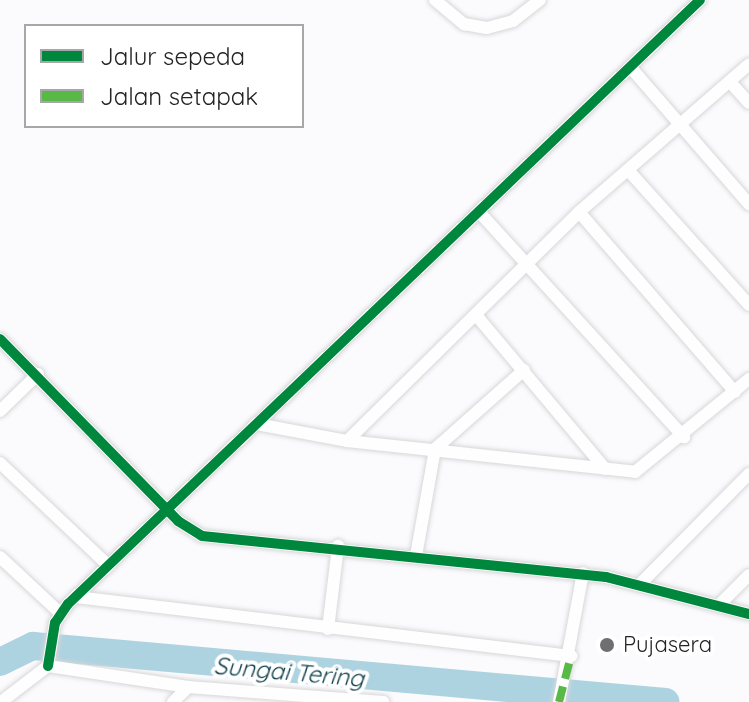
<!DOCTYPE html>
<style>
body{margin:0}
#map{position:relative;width:749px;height:702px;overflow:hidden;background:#fbfbfe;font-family:Quicksand,sans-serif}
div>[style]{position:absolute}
.canal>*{height:16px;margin:-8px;padding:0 8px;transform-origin:8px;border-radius:8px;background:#add3e1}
.river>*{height:28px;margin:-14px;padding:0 14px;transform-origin:14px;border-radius:14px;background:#add3e1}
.roads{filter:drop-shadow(0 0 2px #d7d7d9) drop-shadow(0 0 2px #d7d7d9)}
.minor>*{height:12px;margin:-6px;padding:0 6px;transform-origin:6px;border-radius:6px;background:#fefeff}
.quiet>*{height:8px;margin-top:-4px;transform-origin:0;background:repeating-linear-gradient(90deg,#58b947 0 16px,transparent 0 24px)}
.cycleway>*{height:10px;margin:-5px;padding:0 5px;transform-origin:5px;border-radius:5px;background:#00873e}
.dots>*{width:22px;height:22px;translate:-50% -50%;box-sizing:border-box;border:4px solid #fff;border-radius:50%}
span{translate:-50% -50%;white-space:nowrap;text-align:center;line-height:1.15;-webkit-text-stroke:8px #fff;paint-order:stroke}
.poi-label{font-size:22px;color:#242427}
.left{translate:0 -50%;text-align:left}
.water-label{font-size:24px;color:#0f404d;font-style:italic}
.legend{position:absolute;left:24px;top:24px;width:280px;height:104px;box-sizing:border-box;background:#fff;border:2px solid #a7a7a9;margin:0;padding:10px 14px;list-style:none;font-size:24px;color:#242427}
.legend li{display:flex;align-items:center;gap:16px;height:40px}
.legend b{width:40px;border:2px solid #a7a7a9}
</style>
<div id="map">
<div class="canal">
<i style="left:586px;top:702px;width:15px;rotate:-42deg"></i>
</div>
<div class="river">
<i style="left:0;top:662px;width:37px;rotate:-26deg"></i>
<i style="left:33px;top:646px;width:635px;rotate:5.06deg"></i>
</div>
<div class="roads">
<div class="minor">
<i style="left:435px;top:0;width:38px;rotate:40deg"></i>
<i style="left:464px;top:24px;width:23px;rotate:10deg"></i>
<i style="left:487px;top:28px;width:27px;rotate:-15deg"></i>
<i style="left:513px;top:21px;width:34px;rotate:-38deg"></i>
<i style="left:632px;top:69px;width:179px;rotate:49.1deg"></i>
<i style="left:730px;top:82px;width:28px;rotate:48deg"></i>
<i style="left:628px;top:170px;width:181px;rotate:48.1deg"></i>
<i style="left:579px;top:212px;width:238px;rotate:49.1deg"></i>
<i style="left:481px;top:214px;width:302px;rotate:47.7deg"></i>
<i style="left:476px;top:315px;width:201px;rotate:50deg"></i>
<i style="left:0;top:339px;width:255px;rotate:45.6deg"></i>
<i style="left:178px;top:521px;width:28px;rotate:32deg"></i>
<i style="left:202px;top:536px;width:406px;rotate:5.8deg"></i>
<i style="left:606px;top:577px;width:148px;rotate:14.5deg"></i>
<i style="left:0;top:411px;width:53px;rotate:-44.2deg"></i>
<i style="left:262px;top:425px;width:86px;rotate:10.7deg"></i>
<i style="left:347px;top:441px;width:290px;rotate:6.1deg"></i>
<i style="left:635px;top:472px;width:147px;rotate:-39.2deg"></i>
<i style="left:347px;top:441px;width:326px;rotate:-44.6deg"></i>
<i style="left:579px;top:212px;width:225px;rotate:-41deg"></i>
<i style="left:0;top:463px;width:149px;rotate:43.4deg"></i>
<i style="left:416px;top:556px;width:109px;rotate:-79.9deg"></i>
<i style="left:435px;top:449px;width:119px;rotate:-41.6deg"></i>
<i style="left:0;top:557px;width:82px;rotate:43deg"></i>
<i style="left:642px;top:582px;width:152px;rotate:-45.3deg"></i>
<i style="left:76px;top:597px;width:499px;rotate:6.8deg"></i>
<i style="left:719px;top:605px;width:42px;rotate:-45deg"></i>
<i style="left:328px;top:629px;width:84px;rotate:-83.1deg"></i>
<i style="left:48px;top:666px;width:44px;rotate:-80.8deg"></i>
<i style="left:55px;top:623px;width:23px;rotate:-56deg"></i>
<i style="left:68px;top:604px;width:874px;rotate:-43.7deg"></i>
<i style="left:1px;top:702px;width:59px;rotate:-37.5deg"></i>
<i style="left:48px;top:666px;width:142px;rotate:8.5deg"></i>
<i style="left:188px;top:687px;width:196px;rotate:4.4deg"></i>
<i style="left:173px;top:702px;width:21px;rotate:-45deg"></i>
<i style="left:559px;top:702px;width:131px;rotate:-79.5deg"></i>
</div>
</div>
<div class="quiet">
<i style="left:559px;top:702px;width:48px;rotate:-75.4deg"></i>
</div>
<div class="cycleway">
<i style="left:0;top:339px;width:255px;rotate:45.6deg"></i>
<i style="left:178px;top:521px;width:28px;rotate:32deg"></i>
<i style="left:202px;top:536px;width:406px;rotate:5.8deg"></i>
<i style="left:606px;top:577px;width:148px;rotate:14.5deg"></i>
<i style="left:48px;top:666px;width:44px;rotate:-80.8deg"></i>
<i style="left:55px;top:623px;width:23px;rotate:-56deg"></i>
<i style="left:68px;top:604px;width:874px;rotate:-43.7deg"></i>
</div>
<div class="dots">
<i style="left:607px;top:645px;background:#6f6f72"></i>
</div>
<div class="poi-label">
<span class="left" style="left:623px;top:645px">Pujasera</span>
</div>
<div class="water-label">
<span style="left:289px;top:672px;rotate:5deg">Sungai Tering</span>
</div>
<ul class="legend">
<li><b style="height:10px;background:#00873e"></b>Jalur sepeda</li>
<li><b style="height:10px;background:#58b947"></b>Jalan setapak</li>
</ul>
</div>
